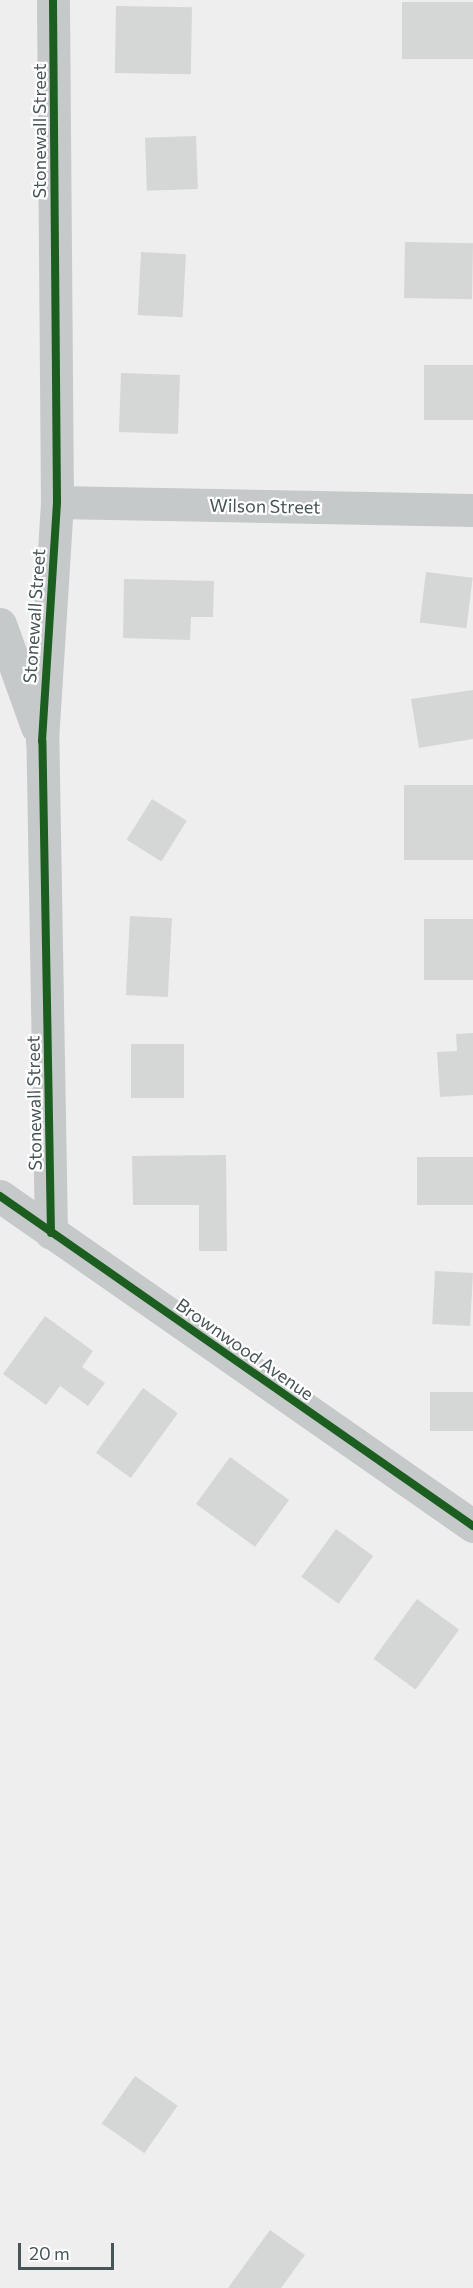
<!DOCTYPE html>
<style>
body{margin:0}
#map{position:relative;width:473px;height:2288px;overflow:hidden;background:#efeeee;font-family:Commissioner,sans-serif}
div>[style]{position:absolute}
.building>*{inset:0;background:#d5d6d6;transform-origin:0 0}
.minor>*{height:33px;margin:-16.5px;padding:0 16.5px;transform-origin:16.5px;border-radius:16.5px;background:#c6c9c9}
.cycleway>*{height:8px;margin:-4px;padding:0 4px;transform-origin:4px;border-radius:4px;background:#1b5e20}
span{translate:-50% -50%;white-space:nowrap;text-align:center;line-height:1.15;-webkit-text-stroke:4.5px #fff;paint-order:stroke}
.street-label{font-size:18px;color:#475458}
.scale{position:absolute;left:18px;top:2243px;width:96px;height:27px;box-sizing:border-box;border:3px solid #475458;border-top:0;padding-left:8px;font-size:18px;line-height:21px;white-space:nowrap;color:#475458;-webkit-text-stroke:4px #fff;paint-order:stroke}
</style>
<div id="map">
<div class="building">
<i style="left:473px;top:2px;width:57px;height:71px;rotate:90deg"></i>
<i style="left:116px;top:6px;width:76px;height:67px;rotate:1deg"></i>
<i style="left:196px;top:136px;width:53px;height:51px;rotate:88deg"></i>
<i style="left:405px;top:242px;width:68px;height:56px;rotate:1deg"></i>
<i style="left:141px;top:252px;width:45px;height:63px;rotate:3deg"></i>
<i style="left:473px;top:365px;width:55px;height:49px;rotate:90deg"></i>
<i style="left:121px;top:373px;width:59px;height:59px;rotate:2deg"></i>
<i style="left:426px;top:572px;width:47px;height:51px;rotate:7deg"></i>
<i style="clip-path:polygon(124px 579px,214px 581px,213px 617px,191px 617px,190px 640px,123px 638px)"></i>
<i style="clip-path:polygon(473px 690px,473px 739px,419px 748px,411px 699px)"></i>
<i style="left:473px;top:785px;width:75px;height:69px;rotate:90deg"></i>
<i style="left:152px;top:799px;width:41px;height:48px;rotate:32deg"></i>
<i style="left:130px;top:916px;width:42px;height:79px;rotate:3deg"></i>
<i style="left:424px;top:919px;width:49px;height:61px"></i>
<i style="clip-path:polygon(473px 1033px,473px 1095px,440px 1097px,437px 1052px,457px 1051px,456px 1034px)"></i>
<i style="left:131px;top:1044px;width:53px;height:54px"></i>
<i style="clip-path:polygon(226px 1155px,227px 1251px,199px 1251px,199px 1205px,133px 1205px,132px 1156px)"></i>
<i style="left:473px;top:1157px;width:48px;height:56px;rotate:90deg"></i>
<i style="left:435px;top:1271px;width:38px;height:53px;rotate:3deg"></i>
<i style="clip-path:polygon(45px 1316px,93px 1351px,82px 1367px,105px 1383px,88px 1406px,60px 1386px,46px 1405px,3px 1374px)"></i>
<i style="left:143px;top:1388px;width:43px;height:80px;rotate:36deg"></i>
<i style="left:473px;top:1392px;width:39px;height:43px;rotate:90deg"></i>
<i style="left:230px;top:1457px;width:73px;height:58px;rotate:36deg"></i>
<i style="left:336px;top:1529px;width:46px;height:59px;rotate:36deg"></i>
<i style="left:417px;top:1599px;width:52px;height:74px;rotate:36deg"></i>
<i style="left:135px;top:2076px;width:52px;height:58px;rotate:35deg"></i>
<i style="clip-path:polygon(270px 2230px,305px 2255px,281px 2288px,228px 2288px)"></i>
</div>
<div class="minor">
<i style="left:57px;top:502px;width:416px;rotate:1.1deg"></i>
<i style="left:0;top:624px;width:109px;rotate:70.2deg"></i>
<i style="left:0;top:1196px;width:577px;rotate:34.9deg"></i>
<i style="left:51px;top:1233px;width:492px;rotate:-91deg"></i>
<i style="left:42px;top:741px;width:239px;rotate:-86.4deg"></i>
<i style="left:57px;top:502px;width:502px;rotate:-90.46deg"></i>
</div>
<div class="cycleway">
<i style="left:0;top:1196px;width:577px;rotate:34.9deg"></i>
<i style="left:51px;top:1233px;width:492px;rotate:-91deg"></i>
<i style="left:42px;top:741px;width:239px;rotate:-86.4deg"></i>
<i style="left:57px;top:502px;width:502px;rotate:-90.46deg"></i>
</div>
<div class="street-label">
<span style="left:39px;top:131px;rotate:-90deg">Stonewall Street</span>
<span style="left:265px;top:506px;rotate:1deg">Wilson Street</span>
<span style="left:34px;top:616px;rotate:-86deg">Stonewall Street</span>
<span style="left:34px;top:1103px;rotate:-91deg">Stonewall Street</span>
<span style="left:245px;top:1349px;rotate:35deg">Brownwood Avenue</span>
</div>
<div class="scale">20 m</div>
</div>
